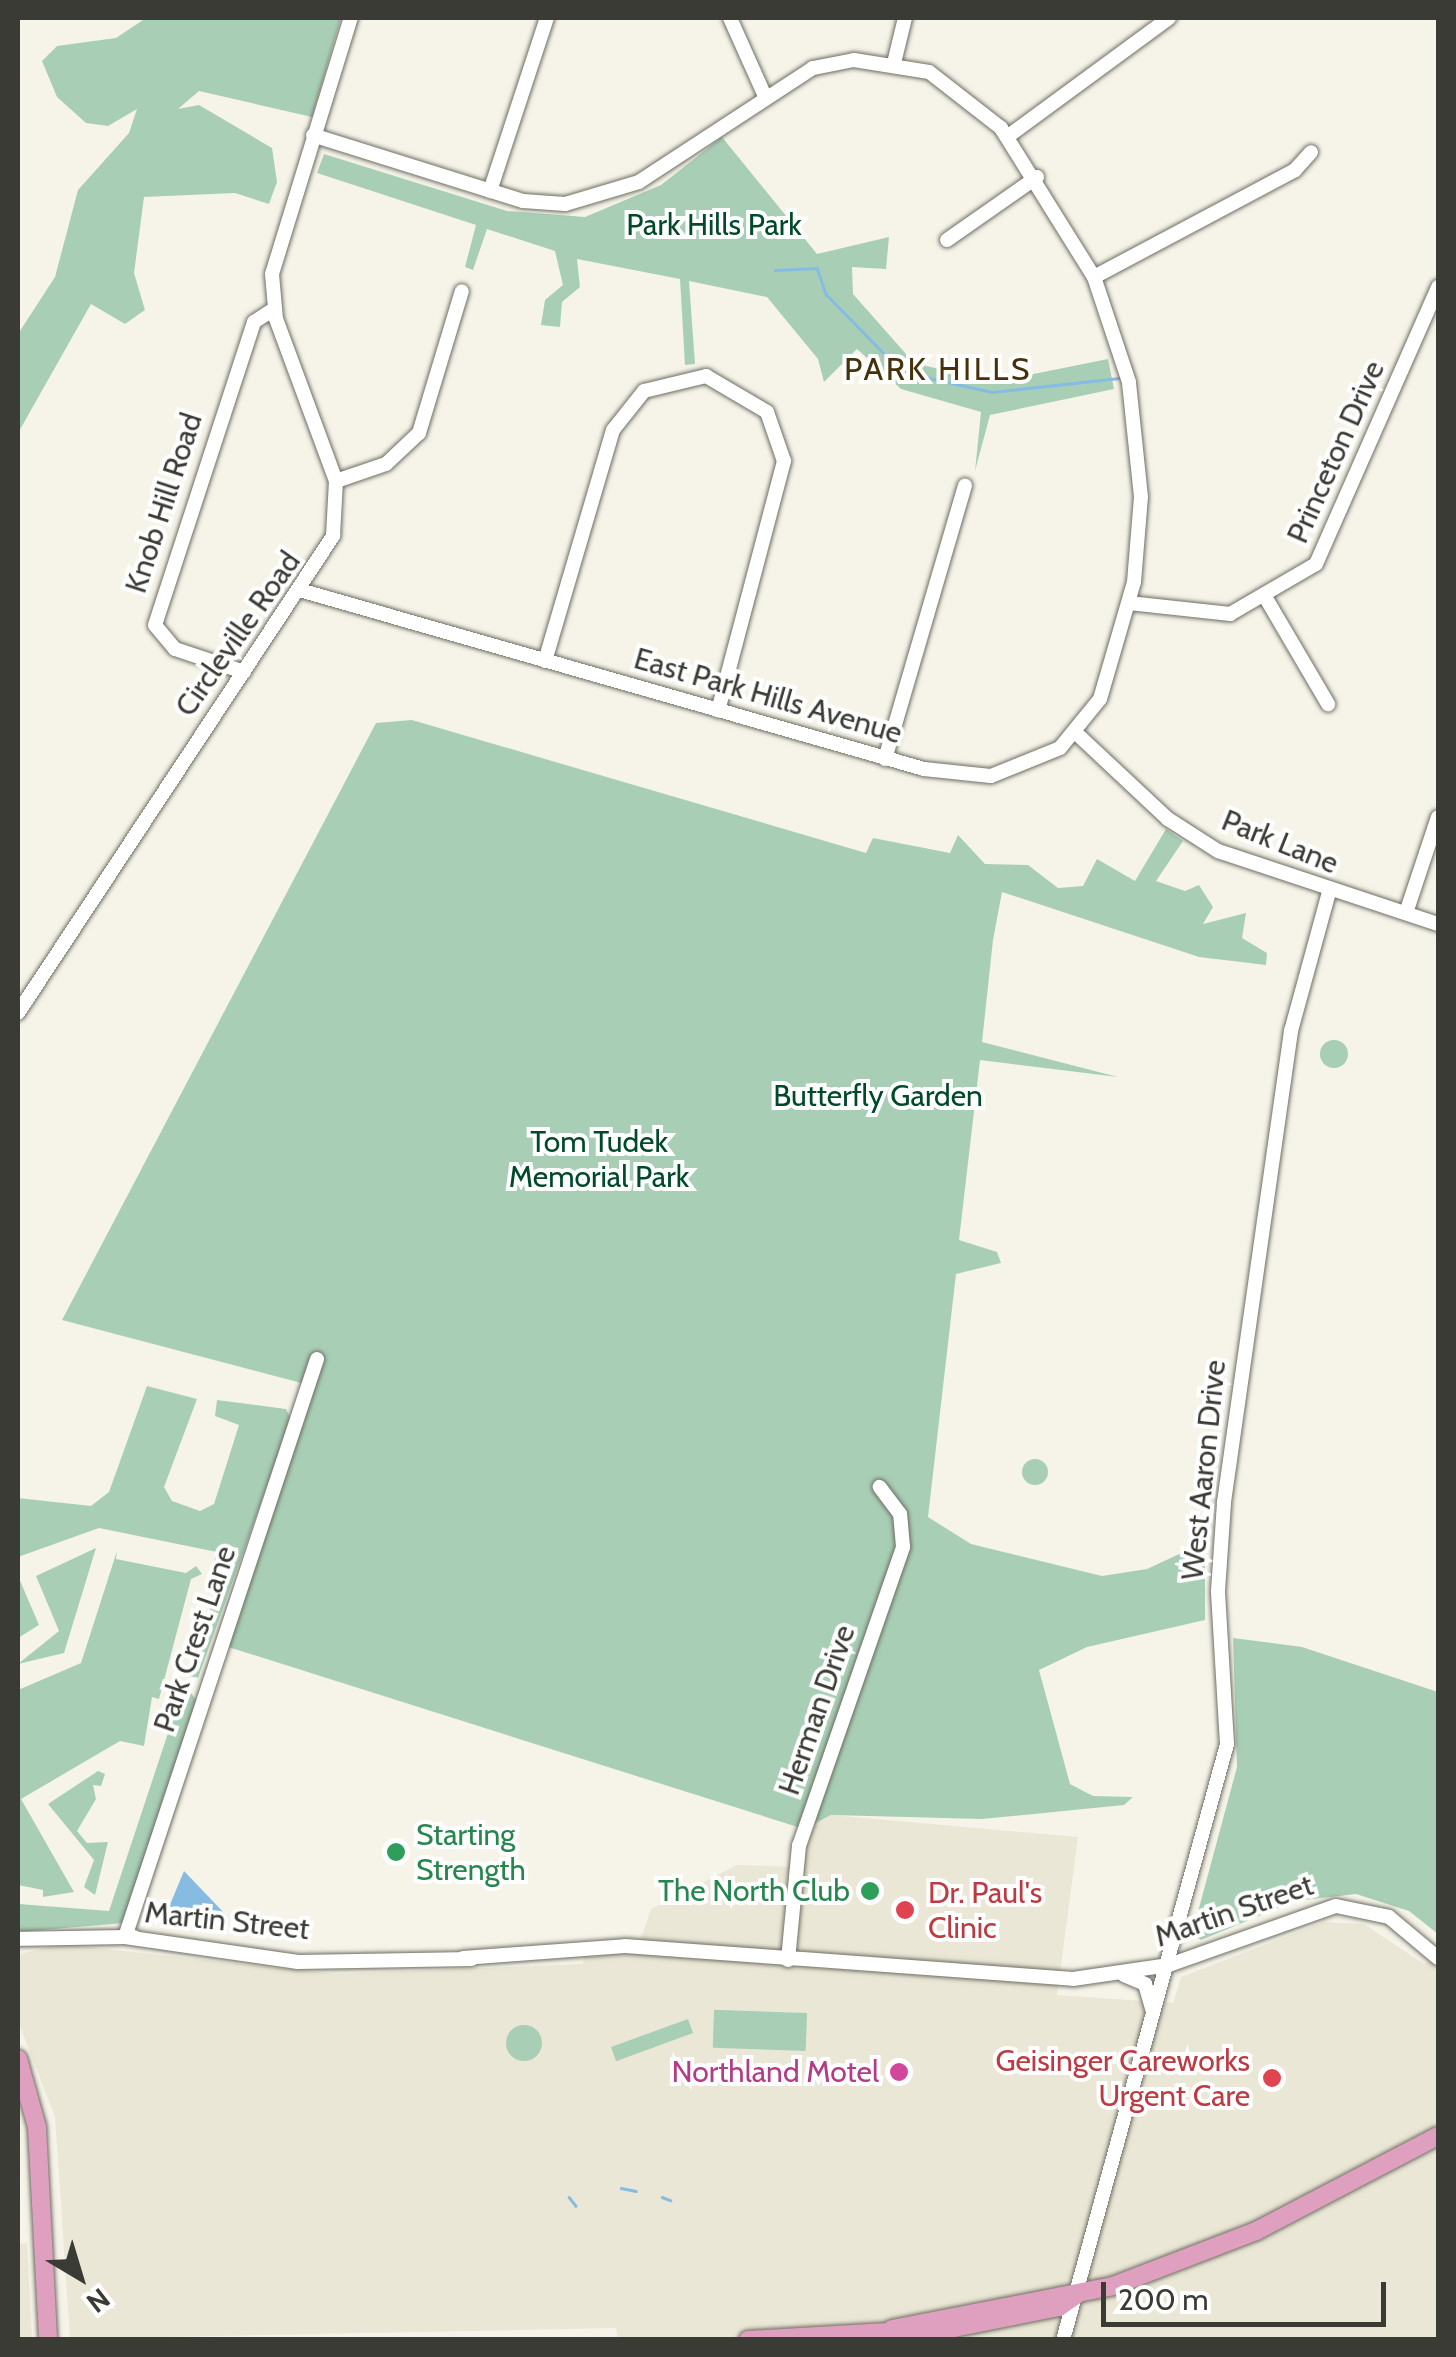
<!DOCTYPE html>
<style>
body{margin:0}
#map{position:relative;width:1456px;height:2357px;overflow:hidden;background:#f6f4e9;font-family:Cabin,sans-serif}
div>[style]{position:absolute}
.built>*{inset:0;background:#ebe7d6}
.green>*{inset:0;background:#a8cfb6;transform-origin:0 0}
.round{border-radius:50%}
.water>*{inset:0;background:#86bce2}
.stream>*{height:2.5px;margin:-1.25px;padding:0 1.25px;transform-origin:1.25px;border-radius:1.25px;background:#86bce2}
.roads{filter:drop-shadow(0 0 2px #6e6d63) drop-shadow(0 0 2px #6e6d63)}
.minor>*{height:14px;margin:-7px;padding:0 7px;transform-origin:7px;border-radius:7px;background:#fff}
.major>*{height:18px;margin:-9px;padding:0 9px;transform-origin:9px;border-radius:9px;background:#df9fbe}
.dots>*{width:28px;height:28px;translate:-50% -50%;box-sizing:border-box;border:5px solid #fff;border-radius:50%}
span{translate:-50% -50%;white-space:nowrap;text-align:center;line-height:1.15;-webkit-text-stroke:8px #fff;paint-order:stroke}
.park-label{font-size:30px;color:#014a29}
.street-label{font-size:30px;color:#3b3b36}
.leisure-label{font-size:30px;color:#27864d}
.left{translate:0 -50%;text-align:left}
.right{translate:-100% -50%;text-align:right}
.health-label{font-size:30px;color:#be3a42}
.hotel-label{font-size:30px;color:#b23c85}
.neighbourhood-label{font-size:32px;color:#45310a;letter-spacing:2.5px}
.frame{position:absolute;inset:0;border:20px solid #3b3b36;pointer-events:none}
.north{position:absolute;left:30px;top:2227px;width:100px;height:100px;-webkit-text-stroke:8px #fff;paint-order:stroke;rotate:142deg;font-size:28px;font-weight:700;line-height:40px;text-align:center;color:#3b3b36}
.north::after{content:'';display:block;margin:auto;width:35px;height:45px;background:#3b3b36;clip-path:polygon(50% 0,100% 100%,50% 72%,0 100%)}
.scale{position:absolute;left:1101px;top:2282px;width:285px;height:45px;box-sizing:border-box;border:5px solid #3b3b36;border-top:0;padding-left:12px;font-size:30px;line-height:35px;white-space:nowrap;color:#3b3b36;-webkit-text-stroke:8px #fff;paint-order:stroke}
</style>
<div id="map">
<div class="built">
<i style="clip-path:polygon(831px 1815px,1078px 1837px,1057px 1995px,1173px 2003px,1181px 1977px,1324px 1922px,1364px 1924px,1424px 1964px,1438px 1956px,1438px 2339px,618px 2340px,616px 2328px,70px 2339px,55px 2117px,18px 2021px,18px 1955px,59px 1944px,334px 1974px,583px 1964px,585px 1945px,640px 1942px,651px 1909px,737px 1865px,795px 1867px,804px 1829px)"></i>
<i style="clip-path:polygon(27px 2243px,32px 2339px,18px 2339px,18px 2244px)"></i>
</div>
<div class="green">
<i style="clip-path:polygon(146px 18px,341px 18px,312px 117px,199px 91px,178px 109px,199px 105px,272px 148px,277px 182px,269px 204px,235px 193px,144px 197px,134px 273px,145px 310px,125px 324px,91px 304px,18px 433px,18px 334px,55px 277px,78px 190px,129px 133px,137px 109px,108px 126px,86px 123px,57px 97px,42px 61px,57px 46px,116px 38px)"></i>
<i style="clip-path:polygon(722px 137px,817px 254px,889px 237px,886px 269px,852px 267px,853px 294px,914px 363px,994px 382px,1108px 359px,1114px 389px,990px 415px,975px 471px,981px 412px,901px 389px,857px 349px,824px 382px,818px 359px,767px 297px,689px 281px,695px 364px,685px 365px,680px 279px,577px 259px,580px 287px,562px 302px,560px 327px,541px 325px,545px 300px,563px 285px,555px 251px,487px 229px,473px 270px,465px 267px,476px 225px,317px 173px,324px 154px,507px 211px,585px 217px,661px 185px)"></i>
<i style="clip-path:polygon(412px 720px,866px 853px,873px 838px,950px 853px,958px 835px,985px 864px,1028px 865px,1058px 888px,1083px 886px,1097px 859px,1135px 881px,1166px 829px,1183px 841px,1156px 881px,1185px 891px,1199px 885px,1213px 907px,1203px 924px,1246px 913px,1242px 938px,1267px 953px,1266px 965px,1199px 957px,1002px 892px,993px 940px,982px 1042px,1118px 1077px,980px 1060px,959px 1240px,997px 1252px,1001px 1263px,956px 1274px,928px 1517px,971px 1544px,1102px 1576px,1147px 1569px,1205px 1542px,1205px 1620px,1087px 1647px,1039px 1670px,1070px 1784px,1093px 1796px,1133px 1797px,1124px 1805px,982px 1819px,831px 1815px,804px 1829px,222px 1645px,309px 1385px,62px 1320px,376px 723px)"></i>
<i class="round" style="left:1320px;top:1040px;width:28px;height:28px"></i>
<i style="clip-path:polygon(147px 1386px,197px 1399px,164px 1487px,172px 1501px,200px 1511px,214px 1504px,239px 1425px,215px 1416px,217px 1400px,286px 1409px,291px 1419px,198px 1678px,179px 1673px,189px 1669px,222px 1573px,212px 1569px,217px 1552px,99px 1528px,18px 1557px,18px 1498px,91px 1506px,109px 1492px)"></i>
<i class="round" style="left:1022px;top:1459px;width:26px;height:26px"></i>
<i style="clip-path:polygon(96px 1548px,64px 1653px,18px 1664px,59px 1631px,36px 1576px)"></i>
<i style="clip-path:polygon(117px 1551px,116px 1559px,186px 1573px,196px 1566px,202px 1574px,191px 1579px,159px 1699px,152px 1697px,144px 1746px,120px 1741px,21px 1799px,74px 1892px,43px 1897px,43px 1890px,18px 1885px,18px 1690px,81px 1663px)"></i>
<i style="clip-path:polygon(18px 1576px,39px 1625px,18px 1638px)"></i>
<i style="clip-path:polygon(1233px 1638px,1302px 1647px,1438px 1692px,1438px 1934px,1409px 1911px,1356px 1894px,1295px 1901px,1201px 1940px,1192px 1934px,1237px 1767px)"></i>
<i style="clip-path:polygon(184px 1684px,197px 1701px,124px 1923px,18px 1932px,19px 1904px,109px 1911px,170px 1727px,163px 1720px)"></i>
<i style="clip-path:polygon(98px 1771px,105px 1774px,101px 1786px,93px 1785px,96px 1799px,77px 1831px,87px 1843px,108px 1842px,95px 1895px,84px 1887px,94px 1860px,48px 1804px)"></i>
<i style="left:807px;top:2013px;width:38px;height:93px;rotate:92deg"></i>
<i style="left:688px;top:2019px;width:15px;height:82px;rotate:70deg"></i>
<i class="round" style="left:506px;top:2025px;width:36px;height:36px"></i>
</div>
<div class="water">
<i style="clip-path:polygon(184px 1871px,227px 1916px,169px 1907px)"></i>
</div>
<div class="stream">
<i style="left:775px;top:270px;width:42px;rotate:-2.7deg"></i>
<i style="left:817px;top:268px;width:28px;rotate:71deg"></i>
<i style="left:826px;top:294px;width:109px;rotate:45.7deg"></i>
<i style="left:902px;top:372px;width:92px;rotate:12.5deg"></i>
<i style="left:992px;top:392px;width:128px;rotate:-6.3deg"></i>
<i style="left:621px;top:2188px;width:15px;rotate:11deg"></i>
<i style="left:569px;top:2197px;width:11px;rotate:52deg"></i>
<i style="left:662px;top:2197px;width:9px;rotate:21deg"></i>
</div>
<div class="roads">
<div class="minor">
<i style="left:730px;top:18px;width:83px;rotate:65.9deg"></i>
<i style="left:894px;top:63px;width:46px;rotate:-76.3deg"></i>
<i style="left:1007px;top:137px;width:201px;rotate:-36.3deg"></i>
<i style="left:490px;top:191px;width:182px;rotate:-71.8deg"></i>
<i style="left:947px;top:240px;width:110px;rotate:-35deg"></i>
<i style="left:1094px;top:277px;width:228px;rotate:-28deg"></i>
<i style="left:1295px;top:170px;width:24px;rotate:-48deg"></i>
<i style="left:336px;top:481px;width:53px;rotate:-18.8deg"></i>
<i style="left:386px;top:464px;width:45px;rotate:-43.2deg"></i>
<i style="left:419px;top:433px;width:148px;rotate:-73.2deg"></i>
<i style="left:303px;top:591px;width:646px;rotate:15.99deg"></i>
<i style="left:924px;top:769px;width:67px;rotate:6deg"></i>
<i style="left:991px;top:776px;width:74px;rotate:-22.1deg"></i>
<i style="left:1060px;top:748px;width:63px;rotate:-50.8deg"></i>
<i style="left:1100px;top:699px;width:122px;rotate:-73.8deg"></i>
<i style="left:1134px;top:582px;width:85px;rotate:-85.3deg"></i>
<i style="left:1141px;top:497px;width:116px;rotate:-96deg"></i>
<i style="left:1129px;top:382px;width:111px;rotate:-108.4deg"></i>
<i style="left:1094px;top:277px;width:176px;rotate:-122deg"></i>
<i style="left:1001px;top:128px;width:91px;rotate:-142.1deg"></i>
<i style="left:929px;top:72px;width:76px;rotate:-170.9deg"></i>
<i style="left:854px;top:60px;width:42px;rotate:169deg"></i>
<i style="left:813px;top:68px;width:208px;rotate:146.8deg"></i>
<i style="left:639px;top:182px;width:77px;rotate:163.4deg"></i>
<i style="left:565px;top:204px;width:42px;rotate:-175.9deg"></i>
<i style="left:523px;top:201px;width:220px;rotate:-162.6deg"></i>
<i style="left:1267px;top:600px;width:121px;rotate:59.6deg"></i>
<i style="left:1129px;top:603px;width:102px;rotate:6.2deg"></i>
<i style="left:1230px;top:614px;width:99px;rotate:-30.2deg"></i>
<i style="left:1316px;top:564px;width:303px;rotate:-66.2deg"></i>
<i style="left:545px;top:661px;width:241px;rotate:-73.6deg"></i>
<i style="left:613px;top:430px;width:50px;rotate:-51.5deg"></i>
<i style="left:644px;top:391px;width:64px;rotate:-13.6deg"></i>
<i style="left:706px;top:376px;width:71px;rotate:30.5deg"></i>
<i style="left:767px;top:412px;width:52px;rotate:70.9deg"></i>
<i style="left:784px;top:461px;width:258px;rotate:104.8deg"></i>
<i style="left:244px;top:672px;width:73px;rotate:-161.6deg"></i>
<i style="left:175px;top:649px;width:31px;rotate:-130deg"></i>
<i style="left:155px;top:625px;width:319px;rotate:-71.9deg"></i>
<i style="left:254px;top:322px;width:24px;rotate:-33deg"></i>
<i style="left:1076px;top:733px;width:126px;rotate:43.1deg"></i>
<i style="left:1168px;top:819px;width:59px;rotate:32.6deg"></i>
<i style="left:1218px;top:851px;width:232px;rotate:18.4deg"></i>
<i style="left:885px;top:759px;width:285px;rotate:-73.7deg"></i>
<i style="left:1406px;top:913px;width:101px;rotate:-71.6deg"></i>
<i style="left:18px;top:1013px;width:572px;rotate:-56.56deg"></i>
<i style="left:333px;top:536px;width:55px;rotate:-86.9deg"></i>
<i style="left:336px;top:481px;width:173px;rotate:-110.3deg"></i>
<i style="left:276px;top:319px;width:45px;rotate:-95.1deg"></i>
<i style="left:272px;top:274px;width:268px;rotate:-72.9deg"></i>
<i style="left:125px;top:1937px;width:609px;rotate:-71.62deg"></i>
<i style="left:125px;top:1937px;width:175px;rotate:8.2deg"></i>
<i style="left:298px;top:1962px;width:174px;rotate:-1deg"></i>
<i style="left:18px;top:1939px;width:116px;rotate:-1deg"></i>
<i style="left:463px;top:1958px;width:162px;rotate:-4.2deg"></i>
<i style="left:625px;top:1946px;width:449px;rotate:4.2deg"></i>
<i style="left:1073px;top:1979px;width:97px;rotate:-8.3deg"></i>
<i style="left:1169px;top:1965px;width:177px;rotate:-19.5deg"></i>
<i style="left:1336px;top:1906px;width:54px;rotate:11.7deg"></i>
<i style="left:1389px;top:1917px;width:64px;rotate:39.9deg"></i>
<i style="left:788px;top:1960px;width:115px;rotate:-84.5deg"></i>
<i style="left:799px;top:1846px;width:317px;rotate:-70.8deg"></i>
<i style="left:903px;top:1547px;width:33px;rotate:-95deg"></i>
<i style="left:900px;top:1514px;width:34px;rotate:-127deg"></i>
<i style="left:1124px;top:1975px;width:23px;rotate:23deg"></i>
<i style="left:1145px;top:1984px;width:29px;rotate:74deg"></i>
<i style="left:1063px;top:2340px;width:618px;rotate:-74.61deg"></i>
<i style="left:1227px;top:1744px;width:153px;rotate:-93.4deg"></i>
<i style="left:1218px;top:1591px;width:89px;rotate:-86.1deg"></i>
<i style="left:1224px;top:1502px;width:476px;rotate:-81.9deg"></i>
<i style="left:1291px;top:1031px;width:144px;rotate:-74.7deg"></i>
</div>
<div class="major">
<i style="left:18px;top:2059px;width:71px;rotate:74.4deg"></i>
<i style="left:37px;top:2127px;width:213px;rotate:87deg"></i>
<i style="left:892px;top:2329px;width:225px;rotate:-11deg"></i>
<i style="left:1113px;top:2286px;width:153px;rotate:-21deg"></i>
<i style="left:1256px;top:2231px;width:205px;rotate:-27.6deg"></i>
<i style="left:748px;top:2340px;width:206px;rotate:-3.3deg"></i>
<i style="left:954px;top:2328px;width:107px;rotate:-11.3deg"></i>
<i style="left:1059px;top:2307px;width:24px;rotate:-35deg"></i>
</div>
</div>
<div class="dots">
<i style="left:396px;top:1852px;background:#2e9e5b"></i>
<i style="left:870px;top:1891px;background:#2e9e5b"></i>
<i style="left:905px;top:1910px;background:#e0444e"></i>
<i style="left:899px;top:2072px;background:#d1479c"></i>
<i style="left:1272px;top:2078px;background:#e0444e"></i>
</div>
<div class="park-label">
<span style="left:714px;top:225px">Park Hills Park</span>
<span style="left:878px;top:1096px">Butterfly Garden</span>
<span style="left:599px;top:1159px">Tom Tudek<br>Memorial Park</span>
</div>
<div class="street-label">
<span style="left:1336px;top:452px;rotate:-66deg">Princeton Drive</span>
<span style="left:164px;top:503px;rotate:-72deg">Knob Hill Road</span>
<span style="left:238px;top:634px;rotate:-55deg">Circleville Road</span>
<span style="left:768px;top:696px;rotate:16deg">East Park Hills Avenue</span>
<span style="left:1280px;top:842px;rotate:22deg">Park Lane</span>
<span style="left:1204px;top:1470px;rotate:-84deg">West Aaron Drive</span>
<span style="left:195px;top:1639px;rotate:-71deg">Park Crest Lane</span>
<span style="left:817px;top:1710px;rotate:-71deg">Herman Drive</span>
<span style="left:1234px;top:1911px;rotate:-19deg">Martin Street</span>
<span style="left:227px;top:1921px;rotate:6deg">Martin Street</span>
</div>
<div class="leisure-label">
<span class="left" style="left:416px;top:1852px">Starting<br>Strength</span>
<span class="right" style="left:850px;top:1891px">The North Club</span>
</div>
<div class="health-label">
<span class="left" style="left:928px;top:1910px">Dr. Paul's<br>Clinic</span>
<span class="right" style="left:1250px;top:2078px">Geisinger Careworks<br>Urgent Care</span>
</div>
<div class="hotel-label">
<span class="right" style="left:879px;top:2072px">Northland Motel</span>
</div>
<div class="neighbourhood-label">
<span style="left:938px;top:369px">PARK HILLS</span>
</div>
<div class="frame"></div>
<div class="north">N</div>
<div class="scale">200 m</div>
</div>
